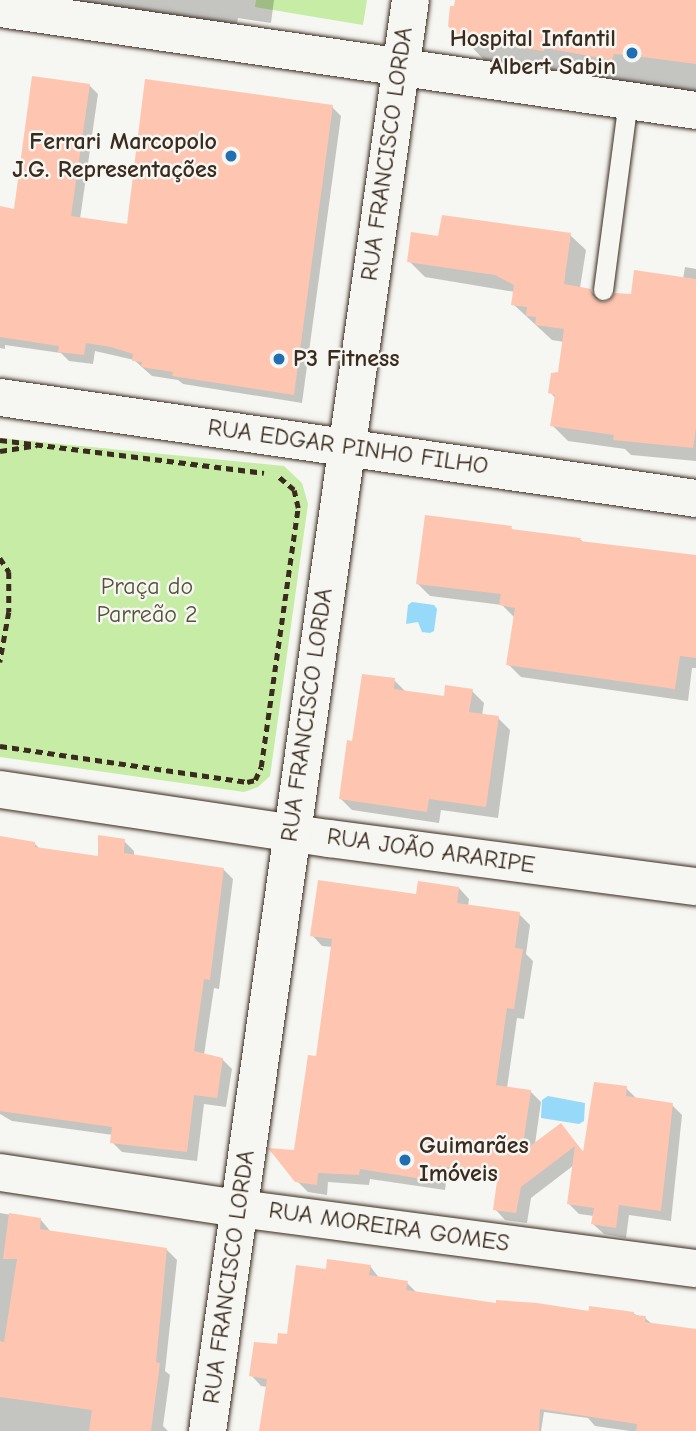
<!DOCTYPE html>
<meta charset="utf-8">
<style>
body{margin:0}
#map{position:relative;width:696px;height:1431px;overflow:hidden;background:#f6f6f2;font-family:"Comic Neue",sans-serif}
div>[style]{position:absolute}
.green>*{inset:0;background:#c6eca6}
.water>*{inset:0;background:#97d9f9}
.shadow>*{inset:0;background:#0003}
.building>*{inset:0;background:#fec6b1}
.path>*{height:4.5px;margin-top:-2.25px;transform-origin:0;background:repeating-linear-gradient(90deg,#3b2a1e 0 7px,transparent 0 12px)}
.roads{filter:drop-shadow(0 0 2px #3b2a1e) drop-shadow(0 0 2px #3b2a1e)}
.lane>*{height:19px;margin:-9.5px;padding:0 9.5px;transform-origin:9.5px;border-radius:9.5px;background:#f6f6f2}
.street>*{height:37px;margin:-18.5px;padding:0 18.5px;transform-origin:18.5px;border-radius:18.5px;background:#f6f6f2}
.dots>*{width:19px;height:19px;translate:-50% -50%;box-sizing:border-box;border:4px solid #f6f6f2;border-radius:50%}
span{translate:-50% -50%;white-space:nowrap;text-align:center;line-height:1.15;-webkit-text-stroke:5px #f6f6f2;paint-order:stroke}
.poi-label{font-size:24px;color:#3b2a1e;font-weight:700}
.right{translate:-100% -50%;text-align:right}
.left{translate:0 -50%;text-align:left}
.street-label{font-size:24px;color:#3b2a1e}
.park-label{font-size:24px;color:#575139}
</style>
<div id="map">
<div class="green">
<i style="clip-path:polygon(256px 0,367px 0,363px 25px,255px 7px)"></i>
<i style="clip-path:polygon(0 438px,284px 466px,302px 483px,308px 504px,270px 776px,258px 787px,244px 792px,0 757px)"></i>
</div>
<div class="water">
<i style="clip-path:polygon(412px 602px,434px 605px,437px 609px,434px 631px,430px 633px,422px 632px,418px 622px,406px 624px,408px 605px)"></i>
<i style="clip-path:polygon(548px 1096px,585px 1103px,584px 1121px,579px 1124px,541px 1118px,542px 1100px)"></i>
</div>
<div class="shadow">
<i style="clip-path:polygon(70px 0,274px 0,271px 23px,238px 18px,237px 24px)"></i>
<i style="clip-path:polygon(457px 0,696px 0,696px 93px,498px 74px,450px 25px)"></i>
<i style="clip-path:polygon(89px 85px,98px 94px,80px 219px,129px 226px,332px 107px,341px 116px,302px 403px,183px 384px,178px 380px,152px 376px,134px 360px,95px 351px,93px 364px,69px 361px,61px 353px,5px 345px,5px 349px,0 348px,0 208px,16px 211px)"></i>
<i style="clip-path:polygon(570px 235px,586px 250px,580px 288px,590px 290px,604px 304px,683px 279px,685px 267px,696px 269px,696px 461px,631px 455px,625px 449px,568px 441px,552px 425px,556px 399px,550px 392px,559px 374px,564px 342px,552px 340px,513px 304px,515px 292px,425px 277px,409px 261px,440px 238px)"></i>
<i style="clip-path:polygon(511px 528px,514px 531px,581px 540px,584px 543px,696px 559px,696px 668px,692px 668px,688px 701px,521px 677px,508px 664px,514px 617px,502px 605px,430px 596px,417px 583px)"></i>
<i style="clip-path:polygon(394px 680px,407px 693px,445px 698px,472px 691px,484px 703px,482px 716px,498px 718px,510px 730px,498px 818px,441px 810px,439px 823px,352px 810px,340px 798px,354px 743px)"></i>
<i style="clip-path:polygon(0 840px,35px 844px,41px 850px,100px 858px,124px 841px,134px 851px,134px 856px,223px 869px,233px 879px,219px 989px,214px 988px,204px 1055px,222px 1059px,232px 1069px,226px 1107px,204px 1104px,197px 1161px,122px 1152px,112px 1142px,113px 1135px,12px 1121px,0 1114px)"></i>
<i style="clip-path:polygon(459px 888px,469px 899px,468px 906px,519px 914px,530px 925px,526px 954px,533px 961px,524px 1019px,517px 1018px,507px 1088px,530px 1091px,541px 1102px,535px 1144px,561px 1125px,585px 1154px,626px 1088px,637px 1099px,672px 1105px,682px 1115px,671px 1221px,629px 1215px,626px 1238px,604px 1234px,593px 1224px,594px 1216px,579px 1214px,569px 1204px,574px 1165px,531px 1198px,527px 1223px,505px 1220px,495px 1209px,499px 1182px,447px 1176px,445px 1190px,370px 1179px,369px 1185px,328px 1182px,327px 1195px,308px 1192px,297px 1181px,295px 1152px,318px 1058px,333px 947px,322px 946px,312px 935px,417px 896px)"></i>
<i style="clip-path:polygon(0 1213px,41px 1220px,51px 1232px,166px 1249px,177px 1260px,165px 1371px,170px 1375px,163px 1426px,168px 1431px,0 1431px)"></i>
<i style="clip-path:polygon(370px 1266px,380px 1279px,407px 1283px,418px 1294px,497px 1305px,634px 1314px,645px 1318px,652px 1324px,696px 1331px,696px 1431px,630px 1431px,595px 1426px,588px 1418px,544px 1412px,541px 1431px,261px 1431px,268px 1387px,261px 1386px,251px 1375px,289px 1336px,328px 1271px)"></i>
</div>
<div class="building">
<i style="clip-path:polygon(455px 0,696px 0,696px 64px,627px 55px,614px 54px,612px 60px,545px 48px,544px 51px,462px 40px,448px 26px,450px 6px,454px 6px)"></i>
<i style="clip-path:polygon(32px 76px,90px 84px,71px 216px,127px 224px,145px 79px,333px 105px,294px 395px,172px 376px,173px 372px,141px 367px,142px 362px,132px 361px,133px 354px,111px 347px,86px 343px,84px 355px,58px 352px,59px 346px,0 337px,0 206px,14px 209px)"></i>
<i style="clip-path:polygon(442px 215px,571px 233px,564px 284px,591px 289px,592px 295px,601px 302px,608px 301px,615px 293px,631px 294px,634px 270px,696px 279px,696px 428px,693px 448px,613px 440px,614px 435px,550px 426px,555px 395px,548px 393px,551px 373px,558px 372px,564px 329px,535px 325px,536px 317px,526px 316px,527px 307px,511px 305px,514px 285px,495px 275px,407px 262px,411px 232px,438px 236px)"></i>
<i style="clip-path:polygon(425px 515px,512px 526px,511px 529px,581px 538px,580px 541px,696px 555px,696px 658px,680px 656px,675px 689px,506px 665px,515px 608px,499px 605px,501px 594px,416px 584px)"></i>
<i style="clip-path:polygon(362px 674px,395px 678px,394px 689px,444px 696px,445px 685px,473px 689px,469px 712px,499px 716px,486px 807px,429px 799px,427px 812px,339px 799px,347px 740px,352px 741px)"></i>
<i style="clip-path:polygon(98px 835px,125px 839px,124px 853px,224px 868px,210px 980px,204px 979px,194px 1051px,223px 1058px,217px 1098px,194px 1095px,187px 1152px,110px 1143px,112px 1127px,0 1111px,0 836px,35px 842px,35px 847px,98px 856px)"></i>
<i style="clip-path:polygon(318px 880px,416px 894px,418px 881px,459px 887px,457px 903px,520px 912px,515px 948px,523px 949px,514px 1009px,507px 1008px,496px 1085px,531px 1090px,522px 1152px,561px 1123px,583px 1152px,594px 1082px,627px 1086px,626px 1096px,673px 1103px,661px 1211px,619px 1205px,616px 1228px,591px 1224px,594px 1208px,567px 1204px,575px 1146px,521px 1187px,516px 1213px,493px 1210px,498px 1174px,437px 1166px,435px 1181px,360px 1169px,359px 1175px,318px 1173px,317px 1185px,295px 1182px,268px 1148px,294px 1150px,308px 1055px,316px 1056px,332px 939px,310px 936px)"></i>
<i style="clip-path:polygon(9px 1213px,41px 1218px,40px 1229px,167px 1248px,156px 1362px,160px 1363px,151px 1431px,89px 1431px,92px 1410px,0 1397px,0 1341px,4px 1342px,17px 1259px,3px 1259px)"></i>
<i style="clip-path:polygon(327px 1259px,371px 1265px,369px 1275px,408px 1281px,406px 1290px,496px 1303px,496px 1300px,537px 1303px,589px 1311px,589px 1306px,634px 1312px,634px 1315px,646px 1316px,645px 1322px,696px 1329px,696px 1431px,636px 1431px,637px 1424px,540px 1409px,539px 1431px,259px 1431px,267px 1379px,249px 1376px,254px 1342px,277px 1344px,278px 1333px,287px 1334px,296px 1265px,326px 1269px)"></i>
</div>
<div class="path">
<i style="left:0;top:440px;width:266px;rotate:7.1deg"></i>
<i style="left:0;top:451px;width:37px;rotate:-9deg"></i>
<i style="left:0;top:558px;width:17px;rotate:57deg"></i>
<i style="left:9px;top:572px;width:40px;rotate:90deg"></i>
<i style="left:9px;top:612px;width:51px;rotate:100.2deg"></i>
<i style="left:0;top:746px;width:250px;rotate:8.3deg"></i>
<i style="left:247px;top:782px;width:8px;rotate:-14deg"></i>
<i style="left:255px;top:780px;width:14px;rotate:-65deg"></i>
<i style="left:261px;top:767px;width:262px;rotate:-81.9deg"></i>
<i style="left:298px;top:508px;width:18px;rotate:-103deg"></i>
<i style="left:294px;top:490px;width:23px;rotate:-140deg"></i>
</div>
<div class="roads">
<div class="lane">
<i style="left:603px;top:290px;width:192px;rotate:-82.5deg"></i>
</div>
<div class="street">
<i style="left:0;top:8px;width:703px;rotate:8.34deg"></i>
<i style="left:0;top:397px;width:703px;rotate:8.26deg"></i>
<i style="left:0;top:789px;width:333px;rotate:8.5deg"></i>
<i style="left:329px;top:838px;width:370px;rotate:7.5deg"></i>
<i style="left:0;top:1172px;width:242px;rotate:8.6deg"></i>
<i style="left:239px;top:1208px;width:461px;rotate:7.5deg"></i>
<i style="left:207px;top:1431px;width:1445px;rotate:-81.93deg"></i>
</div>
</div>
<div class="dots">
<i style="left:632px;top:53px;background:#1f6fb2"></i>
<i style="left:231px;top:156px;background:#1f6fb2"></i>
<i style="left:279px;top:359px;background:#1f6fb2"></i>
<i style="left:405px;top:1160px;background:#1f6fb2"></i>
</div>
<div class="poi-label">
<span class="right" style="left:616px;top:53px">Hospital Infantil<br>Albert Sabin</span>
<span class="right" style="left:217px;top:156px">Ferrari Marcopolo<br>J.G. Representações</span>
<span class="left" style="left:293px;top:359px">P3 Fitness</span>
<span class="left" style="left:419px;top:1160px">Guimarães<br>Imóveis</span>
</div>
<div class="street-label">
<span style="left:387px;top:154px;rotate:-82deg">RUA FRANCISCO LORDA</span>
<span style="left:348px;top:447px;rotate:8deg">RUA EDGAR PINHO FILHO</span>
<span style="left:307px;top:715px;rotate:-82deg">RUA FRANCISCO LORDA</span>
<span style="left:431px;top:851px;rotate:8deg">RUA JOÃO ARARIPE</span>
<span style="left:389px;top:1227px;rotate:8deg">RUA MOREIRA GOMES</span>
<span style="left:229px;top:1277px;rotate:-82deg">RUA FRANCISCO LORDA</span>
</div>
<div class="park-label">
<span style="left:147px;top:601px">Praça do<br>Parreão 2</span>
</div>
</div>
